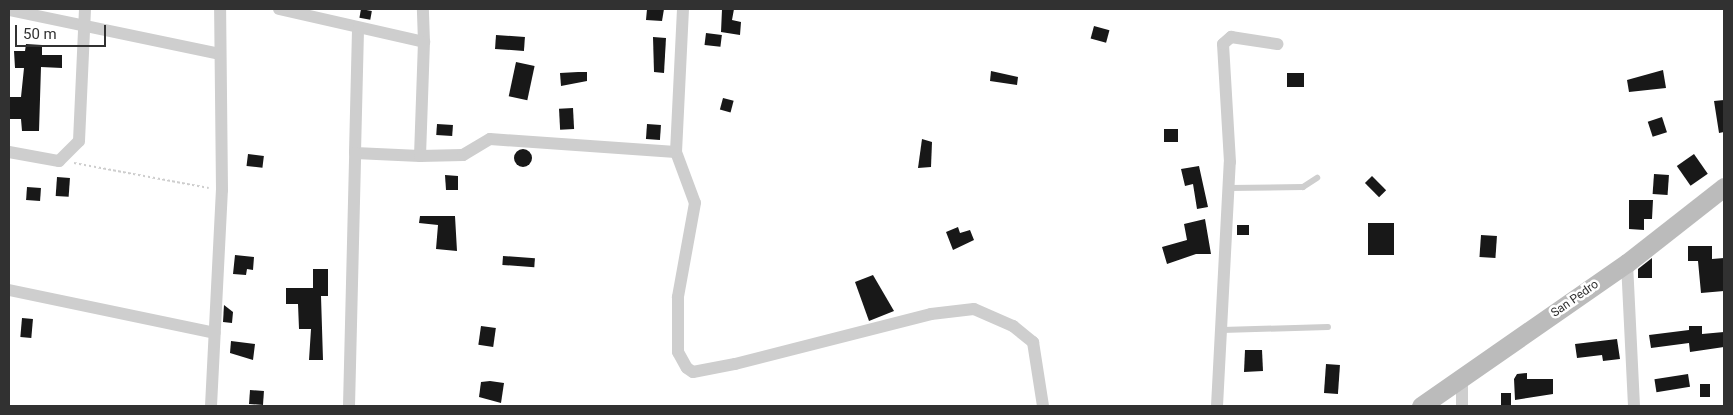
<!DOCTYPE html>
<style>
body{margin:0}
#map{position:relative;width:1733px;height:415px;overflow:hidden;background:#fff;font-family:Roboto,sans-serif}
div>[style]{position:absolute}
.building>*{inset:0;background:#181818;transform-origin:0 0}
.round{border-radius:50%}
.path>*{height:2px;margin-top:-1px;transform-origin:0;background:repeating-linear-gradient(90deg,#cecece 0 2.5px,transparent 0 5px)}
.lane>*{height:6px;margin:-3px;padding:0 3px;transform-origin:3px;border-radius:3px;background:#cecece}
.street>*{height:12px;margin:-6px;padding:0 6px;transform-origin:6px;border-radius:6px;background:#cecece}
.secondary>*{height:19px;margin:-9.5px;padding:0 9.5px;transform-origin:9.5px;border-radius:9.5px;background:#bbb}
span{translate:-50% -50%;white-space:nowrap;text-align:center;line-height:1.15;-webkit-text-stroke:5px #fff;paint-order:stroke}
.street-label{font-size:12px;color:#313131}
.frame{position:absolute;inset:0;border:10px solid #313131;pointer-events:none}
.scale{position:absolute;left:15px;top:25px;width:91px;height:22px;box-sizing:border-box;border:2px solid #313131;border-top:0;padding-left:6px;font-size:15px;line-height:18px;white-space:nowrap;color:#313131;-webkit-text-stroke:4px #fff;paint-order:stroke}
</style>
<div id="map">
<div class="building">
<i style="left:361px;top:9px;width:11px;height:9px;rotate:10deg"></i>
<i style="clip-path:polygon(647px 9px,664px 9px,662px 21px,646px 20px)"></i>
<i style="clip-path:polygon(722px 9px,734px 9px,732px 20px,741px 22px,740px 35px,721px 32px)"></i>
<i style="left:1094px;top:26px;width:16px;height:13px;rotate:15deg"></i>
<i style="left:706px;top:33px;width:16px;height:12px;rotate:7deg"></i>
<i style="left:496px;top:35px;width:29px;height:14px;rotate:4deg"></i>
<i style="clip-path:polygon(653px 37px,666px 38px,664px 73px,654px 72px)"></i>
<i style="clip-path:polygon(26px 44px,42px 45px,42px 55px,62px 55px,62px 68px,41px 67px,39px 131px,22px 131px,21px 119px,9px 119px,9px 97px,21px 97px,24px 68px,15px 68px,14px 51px,25px 51px)"></i>
<i style="left:516px;top:62px;width:19px;height:35px;rotate:12deg"></i>
<i style="clip-path:polygon(1663px 70px,1666px 88px,1629px 92px,1627px 80px)"></i>
<i style="clip-path:polygon(991px 71px,1018px 77px,1017px 85px,990px 81px)"></i>
<i style="clip-path:polygon(578px 72px,587px 72px,587px 81px,561px 86px,560px 73px)"></i>
<i style="left:1287px;top:73px;width:17px;height:14px"></i>
<i style="left:723px;top:98px;width:11px;height:12px;rotate:15deg"></i>
<i style="clip-path:polygon(1724px 100px,1724px 132px,1719px 133px,1714px 101px)"></i>
<i style="left:573px;top:108px;width:21px;height:14px;rotate:87deg"></i>
<i style="left:1662px;top:117px;width:16px;height:15px;rotate:72deg"></i>
<i style="left:437px;top:124px;width:16px;height:11px;rotate:4deg"></i>
<i style="left:647px;top:124px;width:14px;height:15px;rotate:4deg"></i>
<i style="left:1164px;top:129px;width:14px;height:13px"></i>
<i style="clip-path:polygon(922px 139px,932px 142px,931px 167px,918px 168px)"></i>
<i class="round" style="left:514px;top:149px;width:18px;height:18px"></i>
<i style="left:248px;top:154px;width:16px;height:12px;rotate:7deg"></i>
<i style="left:1694px;top:154px;width:24px;height:21px;rotate:55deg"></i>
<i style="clip-path:polygon(1199px 166px,1208px 207px,1197px 209px,1193px 184px,1185px 186px,1181px 169px)"></i>
<i style="left:1654px;top:174px;width:15px;height:20px;rotate:4deg"></i>
<i style="clip-path:polygon(445px 175px,458px 176px,458px 190px,446px 190px)"></i>
<i style="left:1372px;top:176px;width:20px;height:10px;rotate:45deg"></i>
<i style="left:57px;top:177px;width:13px;height:19px;rotate:4deg"></i>
<i style="left:27px;top:187px;width:14px;height:13px;rotate:4deg"></i>
<i style="clip-path:polygon(1629px 200px,1653px 200px,1652px 219px,1644px 219px,1644px 230px,1629px 229px)"></i>
<i style="clip-path:polygon(420px 216px,455px 216px,457px 251px,436px 249px,438px 225px,419px 223px)"></i>
<i style="clip-path:polygon(1205px 219px,1211px 254px,1196px 254px,1167px 264px,1162px 247px,1187px 240px,1184px 224px)"></i>
<i style="left:1368px;top:223px;width:26px;height:32px"></i>
<i style="left:1237px;top:225px;width:12px;height:10px"></i>
<i style="clip-path:polygon(958px 227px,960px 233px,970px 230px,974px 240px,953px 250px,946px 232px)"></i>
<i style="left:1481px;top:235px;width:16px;height:22px;rotate:4deg"></i>
<i style="clip-path:polygon(1688px 246px,1712px 246px,1712px 259px,1724px 258px,1724px 291px,1701px 293px,1698px 261px,1688px 261px)"></i>
<i style="clip-path:polygon(235px 255px,254px 257px,253px 270px,247px 269px,246px 275px,233px 274px)"></i>
<i style="left:503px;top:256px;width:32px;height:9px;rotate:4deg"></i>
<i style="clip-path:polygon(1652px 258px,1652px 278px,1638px 278px,1638px 269px)"></i>
<i style="clip-path:polygon(313px 269px,328px 269px,328px 296px,321px 296px,323px 360px,309px 360px,311px 329px,299px 329px,298px 304px,286px 304px,286px 288px,313px 288px)"></i>
<i style="clip-path:polygon(873px 275px,894px 311px,869px 321px,855px 282px)"></i>
<i style="clip-path:polygon(224px 305px,233px 312px,232px 323px,223px 322px)"></i>
<i style="left:22px;top:318px;width:11px;height:19px;rotate:5deg"></i>
<i style="left:481px;top:326px;width:15px;height:19px;rotate:8deg"></i>
<i style="clip-path:polygon(1689px 326px,1702px 326px,1702px 334px,1724px 332px,1724px 347px,1690px 352px,1689px 343px,1651px 348px,1649px 335px,1689px 330px)"></i>
<i style="clip-path:polygon(1617px 339px,1620px 359px,1603px 361px,1602px 355px,1577px 358px,1575px 344px)"></i>
<i style="clip-path:polygon(231px 341px,255px 344px,253px 360px,230px 353px)"></i>
<i style="clip-path:polygon(1245px 350px,1262px 350px,1263px 371px,1244px 372px)"></i>
<i style="left:1326px;top:364px;width:14px;height:29px;rotate:4deg"></i>
<i style="clip-path:polygon(1527px 373px,1527px 379px,1553px 379px,1553px 394px,1515px 400px,1514px 379px,1517px 374px)"></i>
<i style="left:1688px;top:374px;width:13px;height:34px;rotate:81deg"></i>
<i style="clip-path:polygon(490px 381px,504px 383px,501px 403px,479px 397px,481px 382px)"></i>
<i style="left:1700px;top:384px;width:10px;height:13px"></i>
<i style="left:250px;top:390px;width:14px;height:14px;rotate:4deg"></i>
<i style="left:1501px;top:393px;width:10px;height:12px"></i>
</div>
<div class="path">
<i style="left:74px;top:163px;width:137px;rotate:10.5deg"></i>
</div>
<div class="lane">
<i style="left:1230px;top:188px;width:73px;rotate:-0.8deg"></i>
<i style="left:1303px;top:187px;width:17px;rotate:-33deg"></i>
<i style="left:1222px;top:330px;width:106px;rotate:-1.6deg"></i>
</div>
<div class="street">
<i style="left:279px;top:9px;width:149px;rotate:12.8deg"></i>
<i style="left:424px;top:42px;width:33px;rotate:-92deg"></i>
<i style="left:9px;top:10px;width:215px;rotate:11.8deg"></i>
<i style="left:358px;top:30px;width:123px;rotate:91.4deg"></i>
<i style="left:355px;top:153px;width:65px;rotate:2.6deg"></i>
<i style="left:420px;top:156px;width:114px;rotate:-88deg"></i>
<i style="left:9px;top:152px;width:51px;rotate:10.2deg"></i>
<i style="left:59px;top:161px;width:28px;rotate:-45deg"></i>
<i style="left:79px;top:141px;width:132px;rotate:-87.4deg"></i>
<i style="left:676px;top:152px;width:54px;rotate:69.6deg"></i>
<i style="left:695px;top:203px;width:96px;rotate:100.3deg"></i>
<i style="left:678px;top:297px;width:55px;rotate:90deg"></i>
<i style="left:678px;top:352px;width:18px;rotate:61deg"></i>
<i style="left:687px;top:368px;width:7px;rotate:34deg"></i>
<i style="left:693px;top:372px;width:43px;rotate:-10.8deg"></i>
<i style="left:735px;top:364px;width:202px;rotate:-14.3deg"></i>
<i style="left:931px;top:314px;width:43px;rotate:-6.6deg"></i>
<i style="left:974px;top:309px;width:43px;rotate:23.6deg"></i>
<i style="left:1013px;top:326px;width:26px;rotate:39deg"></i>
<i style="left:1033px;top:342px;width:65px;rotate:81.1deg"></i>
<i style="left:420px;top:156px;width:43px;rotate:-1.3deg"></i>
<i style="left:463px;top:155px;width:31px;rotate:-31deg"></i>
<i style="left:490px;top:139px;width:186px;rotate:4deg"></i>
<i style="left:676px;top:152px;width:143px;rotate:-87.2deg"></i>
<i style="left:1627px;top:263px;width:143px;rotate:87.2deg"></i>
<i style="left:9px;top:290px;width:210px;rotate:11.8deg"></i>
<i style="left:1462px;top:379px;width:27px;rotate:90deg"></i>
<i style="left:211px;top:406px;width:216px;rotate:-87.1deg"></i>
<i style="left:222px;top:190px;width:181px;rotate:-90.6deg"></i>
<i style="left:349px;top:406px;width:253px;rotate:-88.6deg"></i>
<i style="left:1217px;top:406px;width:244px;rotate:-87deg"></i>
<i style="left:1230px;top:162px;width:118px;rotate:-93.4deg"></i>
<i style="left:1223px;top:44px;width:11px;rotate:-41deg"></i>
<i style="left:1231px;top:37px;width:47px;rotate:8.7deg"></i>
</div>
<div class="secondary">
<i style="left:1421px;top:406px;width:251px;rotate:-34.8deg"></i>
<i style="left:1627px;top:263px;width:123px;rotate:-38.1deg"></i>
</div>
<div class="street-label">
<span style="left:1575px;top:299px;rotate:-35deg">San Pedro</span>
</div>
<div class="frame"></div>
<div class="scale">50 m</div>
</div>
